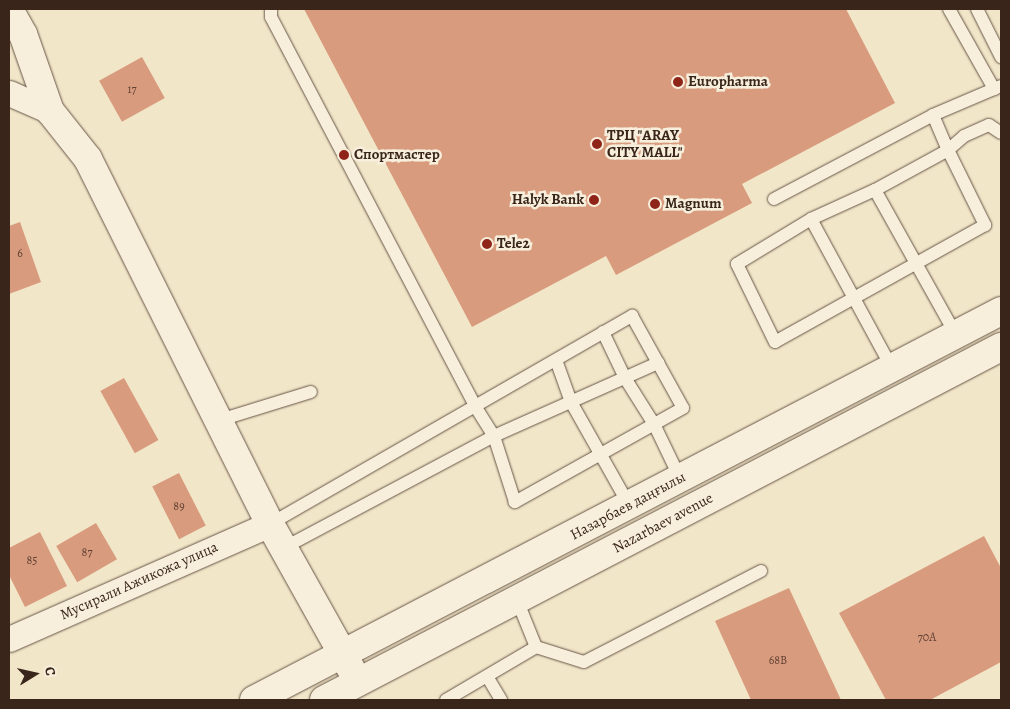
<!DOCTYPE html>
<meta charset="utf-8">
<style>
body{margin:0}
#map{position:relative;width:1010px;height:709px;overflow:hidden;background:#f2e6c9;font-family:Alegreya,serif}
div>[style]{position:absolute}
.building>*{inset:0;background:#d99b7e;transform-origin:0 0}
.roads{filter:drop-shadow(0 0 1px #675546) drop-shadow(0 0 1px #675546)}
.lane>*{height:12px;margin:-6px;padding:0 6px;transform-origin:6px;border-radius:6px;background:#f7efdc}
.street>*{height:25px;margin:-12.5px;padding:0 12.5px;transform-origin:12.5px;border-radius:12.5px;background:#f7efdc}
.secondary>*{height:28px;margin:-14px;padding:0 14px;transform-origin:14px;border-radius:14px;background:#f7efdc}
.dots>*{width:14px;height:14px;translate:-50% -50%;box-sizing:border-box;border:2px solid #f7efdc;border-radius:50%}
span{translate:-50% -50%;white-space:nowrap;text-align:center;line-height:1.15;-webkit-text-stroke:5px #f7efdc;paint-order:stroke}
.number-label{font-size:12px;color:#614233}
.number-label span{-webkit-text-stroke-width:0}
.poi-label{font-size:15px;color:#39251a;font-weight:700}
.left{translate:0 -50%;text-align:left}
.right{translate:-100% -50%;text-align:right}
.street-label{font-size:15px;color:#39251a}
.frame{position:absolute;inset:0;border:10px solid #39251a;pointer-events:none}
.north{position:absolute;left:10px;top:649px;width:50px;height:50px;-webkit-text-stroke:4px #f7efdc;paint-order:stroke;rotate:80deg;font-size:14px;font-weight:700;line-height:20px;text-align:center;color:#39251a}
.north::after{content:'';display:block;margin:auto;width:18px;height:22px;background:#39251a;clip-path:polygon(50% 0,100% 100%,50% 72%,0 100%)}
</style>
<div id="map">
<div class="building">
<i style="clip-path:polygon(304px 9px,846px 9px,895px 103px,742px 184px,752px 203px,616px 275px,606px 256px,472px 327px)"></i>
<i style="left:142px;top:57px;width:47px;height:49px;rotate:61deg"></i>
<i style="clip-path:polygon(20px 222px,41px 282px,9px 294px,9px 226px)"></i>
<i style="left:124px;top:378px;width:71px;height:27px;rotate:61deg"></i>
<i style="left:179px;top:473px;width:59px;height:30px;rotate:63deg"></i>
<i style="left:96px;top:523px;width:42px;height:46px;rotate:60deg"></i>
<i style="clip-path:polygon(40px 532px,67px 586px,25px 607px,9px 575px,9px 548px)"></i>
<i style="clip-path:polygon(984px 536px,1001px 568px,1001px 662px,930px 700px,886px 700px,839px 613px)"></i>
<i style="clip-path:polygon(789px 588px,841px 700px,751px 700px,715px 621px)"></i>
</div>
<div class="roads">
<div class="lane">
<i style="left:271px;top:9px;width:8px;rotate:90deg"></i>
<i style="left:271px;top:17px;width:439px;rotate:62.3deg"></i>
<i style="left:475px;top:406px;width:36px;rotate:58deg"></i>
<i style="left:494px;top:436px;width:180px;rotate:-24deg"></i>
<i style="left:949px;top:9px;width:92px;rotate:60.6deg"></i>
<i style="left:977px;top:9px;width:54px;rotate:63.4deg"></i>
<i style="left:1001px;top:86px;width:74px;rotate:156.9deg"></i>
<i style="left:933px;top:115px;width:38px;rotate:67deg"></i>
<i style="left:948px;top:150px;width:21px;rotate:-41deg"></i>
<i style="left:964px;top:136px;width:27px;rotate:-24deg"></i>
<i style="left:989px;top:125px;width:14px;rotate:34deg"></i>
<i style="left:948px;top:150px;width:84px;rotate:63.7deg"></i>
<i style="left:985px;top:225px;width:240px;rotate:150.9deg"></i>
<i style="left:775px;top:342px;width:87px;rotate:-116deg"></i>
<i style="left:737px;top:264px;width:87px;rotate:-31.3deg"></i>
<i style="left:811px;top:219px;width:70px;rotate:-24.4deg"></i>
<i style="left:875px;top:190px;width:83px;rotate:-28.7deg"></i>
<i style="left:875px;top:190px;width:166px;rotate:60.8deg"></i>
<i style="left:774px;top:199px;width:180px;rotate:-27.8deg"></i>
<i style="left:811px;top:219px;width:170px;rotate:61.5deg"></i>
<i style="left:603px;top:332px;width:51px;rotate:64.4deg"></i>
<i style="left:625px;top:378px;width:54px;rotate:57.8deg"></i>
<i style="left:654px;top:424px;width:60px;rotate:64.3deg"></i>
<i style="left:556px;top:360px;width:45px;rotate:70.3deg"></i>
<i style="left:571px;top:402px;width:118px;rotate:60.6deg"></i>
<i style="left:220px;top:420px;width:95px;rotate:-17.1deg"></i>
<i style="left:270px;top:524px;width:418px;rotate:-29.9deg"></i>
<i style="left:632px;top:316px;width:105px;rotate:61deg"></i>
<i style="left:683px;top:408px;width:193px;rotate:150.8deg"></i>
<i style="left:515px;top:502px;width:69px;rotate:-107.7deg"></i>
<i style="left:494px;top:436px;width:239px;rotate:152deg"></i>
<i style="left:517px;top:600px;width:51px;rotate:68deg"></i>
<i style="left:536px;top:647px;width:50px;rotate:17.4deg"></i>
<i style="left:584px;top:662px;width:199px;rotate:-27.2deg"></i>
<i style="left:488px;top:678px;width:26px;rotate:59deg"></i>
<i style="left:446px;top:700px;width:104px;rotate:-30.5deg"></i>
</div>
<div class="street">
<i style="left:9px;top:93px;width:45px;rotate:23.7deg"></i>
<i style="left:9px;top:639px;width:285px;rotate:-23.8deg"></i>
</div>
<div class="secondary">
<i style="left:9px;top:9px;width:29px;rotate:61deg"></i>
<i style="left:23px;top:34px;width:82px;rotate:70.7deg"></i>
<i style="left:50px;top:111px;width:61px;rotate:51.6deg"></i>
<i style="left:88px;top:159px;width:408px;rotate:63.5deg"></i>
<i style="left:270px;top:524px;width:166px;rotate:60.8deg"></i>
<i style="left:254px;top:700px;width:842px;rotate:-27.51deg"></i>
<i style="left:324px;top:700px;width:764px;rotate:-27.54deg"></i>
</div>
</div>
<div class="dots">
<i style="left:678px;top:82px;background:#8f2418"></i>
<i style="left:597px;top:144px;background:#8f2418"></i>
<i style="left:344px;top:155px;background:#8f2418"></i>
<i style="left:594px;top:200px;background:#8f2418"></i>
<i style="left:655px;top:204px;background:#8f2418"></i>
<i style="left:487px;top:244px;background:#8f2418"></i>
</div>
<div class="number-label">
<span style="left:132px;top:90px">17</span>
<span style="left:20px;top:254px">6</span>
<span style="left:179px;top:507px">89</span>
<span style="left:87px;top:553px">87</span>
<span style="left:32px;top:561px">85</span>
<span style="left:927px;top:638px">70А</span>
<span style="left:778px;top:661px">68В</span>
</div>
<div class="poi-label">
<span class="left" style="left:688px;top:82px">Europharma</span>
<span class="left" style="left:607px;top:144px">ТРЦ "ARAY<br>CITY MALL"</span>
<span class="left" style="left:354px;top:155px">Спортмастер</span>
<span class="right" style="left:584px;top:200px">Halyk Bank</span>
<span class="left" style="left:665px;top:204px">Magnum</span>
<span class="left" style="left:497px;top:244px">Tele2</span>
</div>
<div class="street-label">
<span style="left:628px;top:506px;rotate:-28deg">Назарбаев даңғылы</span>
<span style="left:663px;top:523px;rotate:-28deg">Nazarbaev avenue</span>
<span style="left:139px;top:581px;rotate:-24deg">Мусирали Ажикожа улица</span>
</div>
<div class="frame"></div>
<div class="north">С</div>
</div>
